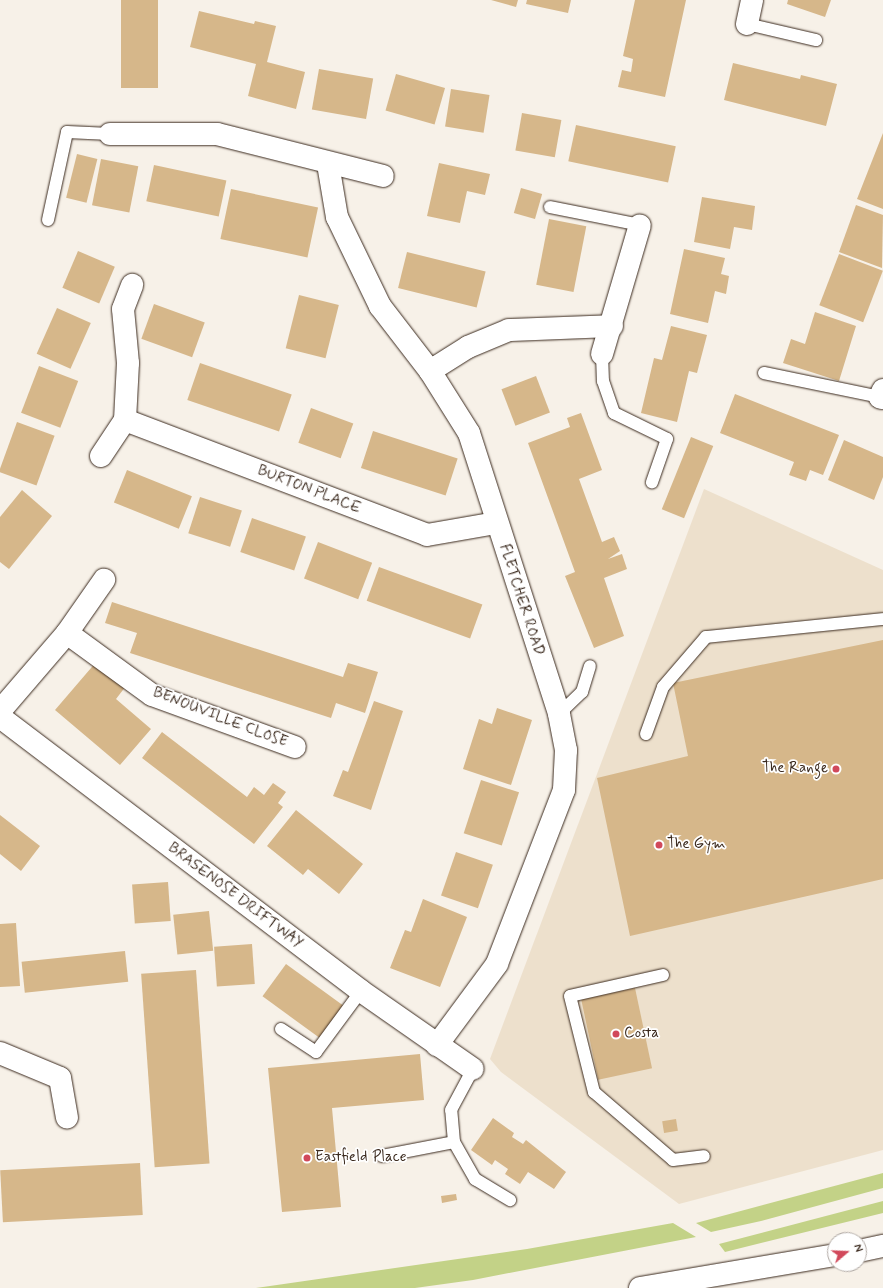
<!DOCTYPE html>
<style>
body{margin:0}
#map{position:relative;width:883px;height:1288px;overflow:hidden;background:#f7f1e8;font-family:Mynerve,sans-serif}
div>[style]{position:absolute}
.built>*{inset:0;background:#ede0cc}
.green>*{inset:0;background:#c3d287}
.building>*{inset:0;background:#d6b78a;transform-origin:0 0}
.roads{filter:drop-shadow(0 0 1px #3b2a1e) drop-shadow(0 0 1px #3b2a1e)}
.service>*{height:12px;margin:-6px;padding:0 6px;transform-origin:6px;border-radius:6px;background:#fff}
.minor>*{height:22px;margin:-11px;padding:0 11px;transform-origin:11px;border-radius:11px;background:#fff}
.trunk>*{height:22px;margin:-11px;padding:0 11px;transform-origin:11px;border-radius:11px;background:#fff}
.dots>*{width:11px;height:11px;translate:-50% -50%;box-sizing:border-box;border:2px solid #fff;border-radius:50%}
span{translate:-50% -50%;white-space:nowrap;text-align:center;line-height:1.15;-webkit-text-stroke:3.5px #fff;paint-order:stroke}
.street-label{font-size:15px;color:#3b2a1e}
.poi-label{font-size:15px;color:#3b2a1e}
.right{translate:-100% -50%;text-align:right}
.left{translate:0 -50%;text-align:left}
.north{position:absolute;left:827px;top:1232px;width:40px;height:40px;box-sizing:border-box;background:#fff;border:1px solid #b1aaa5;border-radius:50%;rotate:71deg;font-size:11px;font-weight:700;line-height:16px;text-align:center;color:#3b2a1e}
.north::after{content:'';display:block;margin:auto;width:14px;height:18px;background:#d1495b;clip-path:polygon(50% 0,100% 100%,50% 72%,0 100%)}
</style>
<div id="map">
<div class="built">
<i style="clip-path:polygon(704px 489px,883px 570px,883px 1150px,679px 1204px,501px 1072px,490px 1059px)"></i>
</div>
<div class="green">
<i style="clip-path:polygon(883px 1173px,883px 1188px,761px 1221px,711px 1232px,696px 1223px)"></i>
<i style="clip-path:polygon(883px 1201px,883px 1213px,725px 1252px,719px 1244px)"></i>
<i style="clip-path:polygon(673px 1223px,696px 1237px,473px 1280px,415px 1288px,256px 1288px,527px 1249px)"></i>
</div>
<div class="building">
<i style="left:121px;top:0;width:37px;height:88px"></i>
<i style="clip-path:polygon(491px 0,518px 0,516px 7px)"></i>
<i style="clip-path:polygon(527px 0,571px 0,568px 13px,526px 4px)"></i>
<i style="clip-path:polygon(635px 0,686px 0,665px 97px,618px 87px,622px 70px,631px 72px,633px 59px,623px 56px)"></i>
<i style="clip-path:polygon(788px 0,831px 0,825px 17px,787px 4px)"></i>
<i style="clip-path:polygon(199px 11px,254px 24px,255px 21px,276px 26px,267px 62px,305px 72px,296px 109px,248px 96px,256px 64px,190px 47px)"></i>
<i style="clip-path:polygon(733px 63px,800px 79px,801px 75px,837px 84px,826px 126px,724px 100px)"></i>
<i style="left:319px;top:69px;width:55px;height:41px;rotate:10deg"></i>
<i style="left:396px;top:74px;width:51px;height:38px;rotate:16deg"></i>
<i style="left:451px;top:89px;width:39px;height:38px;rotate:9deg"></i>
<i style="left:522px;top:113px;width:40px;height:38px;rotate:10deg"></i>
<i style="left:576px;top:125px;width:102px;height:37px;rotate:12deg"></i>
<i style="clip-path:polygon(883px 133px,883px 209px,857px 199px)"></i>
<i style="left:77px;top:154px;width:21px;height:45px;rotate:14deg"></i>
<i style="left:101px;top:159px;width:38px;height:47px;rotate:11deg"></i>
<i style="clip-path:polygon(439px 163px,490px 174px,485px 195px,467px 191px,460px 223px,427px 216px)"></i>
<i style="left:154px;top:165px;width:74px;height:37px;rotate:12deg"></i>
<i style="left:521px;top:188px;width:22px;height:26px;rotate:16deg"></i>
<i style="left:231px;top:189px;width:89px;height:51px;rotate:12deg"></i>
<i style="clip-path:polygon(702px 197px,755px 206px,752px 230px,734px 227px,730px 249px,694px 242px)"></i>
<i style="clip-path:polygon(856px 205px,883px 215px,882px 268px,839px 252px)"></i>
<i style="left:549px;top:219px;width:38px;height:67px;rotate:11deg"></i>
<i style="clip-path:polygon(684px 249px,725px 258px,721px 274px,729px 276px,726px 294px,715px 291px,708px 323px,670px 314px)"></i>
<i style="left:78px;top:251px;width:40px;height:40px;rotate:23deg"></i>
<i style="left:407px;top:252px;width:81px;height:37px;rotate:14deg"></i>
<i style="left:839px;top:254px;width:47px;height:55px;rotate:21deg"></i>
<i style="left:299px;top:295px;width:41px;height:55px;rotate:14deg"></i>
<i style="left:154px;top:304px;width:54px;height:37px;rotate:20deg"></i>
<i style="left:57px;top:308px;width:37px;height:50px;rotate:24deg"></i>
<i style="clip-path:polygon(815px 312px,856px 326px,839px 381px,783px 363px,791px 339px,805px 344px)"></i>
<i style="clip-path:polygon(671px 326px,707px 335px,697px 373px,689px 371px,677px 422px,641px 413px,654px 358px,662px 360px)"></i>
<i style="left:200px;top:363px;width:97px;height:39px;rotate:19deg"></i>
<i style="left:39px;top:366px;width:42px;height:50px;rotate:21deg"></i>
<i style="left:536px;top:376px;width:39px;height:37px;rotate:69deg"></i>
<i style="clip-path:polygon(735px 394px,839px 435px,823px 475px,810px 470px,806px 481px,789px 475px,794px 462px,720px 433px)"></i>
<i style="left:311px;top:408px;width:45px;height:37px;rotate:20deg"></i>
<i style="clip-path:polygon(581px 413px,602px 470px,579px 479px,602px 542px,614px 537px,620px 551px,608px 559px,622px 554px,627px 569px,604px 578px,624px 636px,594px 648px,565px 576px,575px 572px,528px 443px,570px 427px,567px 418px)"></i>
<i style="left:17px;top:422px;width:40px;height:53px;rotate:20deg"></i>
<i style="left:373px;top:431px;width:89px;height:39px;rotate:18deg"></i>
<i style="left:691px;top:437px;width:24px;height:78px;rotate:22deg"></i>
<i style="clip-path:polygon(844px 440px,883px 457px,883px 477px,874px 500px,828px 480px)"></i>
<i style="left:127px;top:470px;width:70px;height:35px;rotate:22deg"></i>
<i style="clip-path:polygon(22px 490px,52px 516px,9px 569px,0 562px,0 517px)"></i>
<i style="left:200px;top:497px;width:44px;height:38px;rotate:18deg"></i>
<i style="left:252px;top:518px;width:57px;height:36px;rotate:19deg"></i>
<i style="left:318px;top:542px;width:58px;height:39px;rotate:21deg"></i>
<i style="left:379px;top:567px;width:110px;height:36px;rotate:20deg"></i>
<i style="clip-path:polygon(112px 602px,343px 677px,348px 663px,378px 672px,365px 713px,336px 703px,331px 718px,130px 653px,137px 633px,105px 623px)"></i>
<i style="clip-path:polygon(883px 640px,883px 879px,630px 936px,597px 778px,688px 756px,673px 683px)"></i>
<i style="clip-path:polygon(97px 661px,126px 686px,116px 699px,151px 729px,120px 765px,55px 710px)"></i>
<i style="clip-path:polygon(374px 701px,403px 711px,371px 810px,333px 796px,343px 770px,348px 772px)"></i>
<i style="clip-path:polygon(497px 708px,532px 720px,511px 785px,463px 769px,479px 719px,492px 724px)"></i>
<i style="clip-path:polygon(162px 732px,247px 797px,254px 787px,264px 795px,273px 783px,286px 792px,278px 803px,283px 807px,254px 844px,142px 758px)"></i>
<i style="left:481px;top:780px;width:40px;height:56px;rotate:18deg"></i>
<i style="clip-path:polygon(296px 810px,363px 864px,339px 894px,308px 869px,303px 875px,267px 846px)"></i>
<i style="clip-path:polygon(0 815px,40px 846px,21px 871px,0 854px)"></i>
<i style="left:456px;top:852px;width:39px;height:46px;rotate:19deg"></i>
<i style="left:168px;top:882px;width:39px;height:36px;rotate:86deg"></i>
<i style="clip-path:polygon(423px 899px,467px 917px,440px 987px,390px 968px,405px 930px,411px 932px)"></i>
<i style="left:209px;top:911px;width:40px;height:36px;rotate:84deg"></i>
<i style="clip-path:polygon(16px 923px,20px 986px,0 987px,0 924px)"></i>
<i style="left:252px;top:944px;width:40px;height:38px;rotate:86deg"></i>
<i style="left:125px;top:951px;width:31px;height:104px;rotate:84deg"></i>
<i style="left:286px;top:964px;width:75px;height:40px;rotate:36deg"></i>
<i style="left:196px;top:970px;width:194px;height:55px;rotate:86deg"></i>
<i style="left:635px;top:988px;width:82px;height:55px;rotate:78deg"></i>
<i style="clip-path:polygon(420px 1054px,424px 1100px,332px 1108px,341px 1207px,282px 1212px,268px 1068px)"></i>
<i style="clip-path:polygon(493px 1118px,514px 1133px,512px 1137px,523px 1144px,526px 1140px,566px 1172px,554px 1189px,528px 1172px,520px 1184px,505px 1174px,508px 1169px,495px 1160px,492px 1165px,471px 1150px)"></i>
<i style="left:676px;top:1119px;width:12px;height:14px;rotate:81deg"></i>
<i style="left:140px;top:1163px;width:52px;height:140px;rotate:87deg"></i>
<i style="clip-path:polygon(456px 1194px,457px 1200px,442px 1203px,441px 1196px)"></i>
</div>
<div class="roads">
<div class="service">
<i style="left:747px;top:24px;width:71px;rotate:13.1deg"></i>
<i style="left:550px;top:207px;width:92px;rotate:11.3deg"></i>
<i style="left:48px;top:220px;width:90px;rotate:-77.8deg"></i>
<i style="left:67px;top:132px;width:43px;rotate:2.7deg"></i>
<i style="left:602px;top:354px;width:27px;rotate:88deg"></i>
<i style="left:603px;top:381px;width:34px;rotate:71deg"></i>
<i style="left:614px;top:413px;width:59px;rotate:26.1deg"></i>
<i style="left:667px;top:439px;width:46px;rotate:109.2deg"></i>
<i style="left:764px;top:373px;width:118px;rotate:11.7deg"></i>
<i style="left:559px;top:714px;width:32px;rotate:-44deg"></i>
<i style="left:582px;top:692px;width:27px;rotate:-73deg"></i>
<i style="left:646px;top:734px;width:50px;rotate:-70.1deg"></i>
<i style="left:663px;top:687px;width:66px;rotate:-49.3deg"></i>
<i style="left:706px;top:637px;width:178px;rotate:-5.8deg"></i>
<i style="left:663px;top:975px;width:95px;rotate:167.3deg"></i>
<i style="left:570px;top:996px;width:99px;rotate:76deg"></i>
<i style="left:594px;top:1092px;width:104px;rotate:40.7deg"></i>
<i style="left:673px;top:1160px;width:31px;rotate:-7deg"></i>
<i style="left:281px;top:1029px;width:42px;rotate:33.3deg"></i>
<i style="left:316px;top:1052px;width:76px;rotate:-53.6deg"></i>
<i style="left:454px;top:1142px;width:43px;rotate:60.4deg"></i>
<i style="left:475px;top:1179px;width:41px;rotate:31deg"></i>
<i style="left:382px;top:1156px;width:73px;rotate:-11deg"></i>
<i style="left:454px;top:1142px;width:32px;rotate:-95deg"></i>
<i style="left:451px;top:1110px;width:47px;rotate:-61.8deg"></i>
</div>
<div class="minor">
<i style="left:747px;top:24px;width:25px;rotate:-78deg"></i>
<i style="left:110px;top:134px;width:107px"></i>
<i style="left:217px;top:134px;width:171px;rotate:14.2deg"></i>
<i style="left:328px;top:164px;width:54px;rotate:80.4deg"></i>
<i style="left:337px;top:217px;width:99px;rotate:64.2deg"></i>
<i style="left:380px;top:306px;width:82px;rotate:52.4deg"></i>
<i style="left:430px;top:371px;width:73px;rotate:57.8deg"></i>
<i style="left:469px;top:433px;width:295px;rotate:72.2deg"></i>
<i style="left:559px;top:714px;width:37px;rotate:79deg"></i>
<i style="left:566px;top:750px;width:40px;rotate:92.9deg"></i>
<i style="left:564px;top:790px;width:186px;rotate:111.1deg"></i>
<i style="left:497px;top:964px;width:101px;rotate:126.5deg"></i>
<i style="left:602px;top:354px;width:134px;rotate:-73.6deg"></i>
<i style="left:430px;top:371px;width:45px;rotate:-32.3deg"></i>
<i style="left:468px;top:347px;width:44px;rotate:-22.5deg"></i>
<i style="left:509px;top:330px;width:103px;rotate:-2.2deg"></i>
<i style="left:883px;top:390px;width:8px;rotate:113deg"></i>
<i style="left:880px;top:397px;width:3px;rotate:18deg"></i>
<i style="left:125px;top:420px;width:323px;rotate:20.8deg"></i>
<i style="left:427px;top:535px;width:70px;rotate:-9.9deg"></i>
<i style="left:101px;top:456px;width:43px;rotate:-56.3deg"></i>
<i style="left:125px;top:420px;width:57px;rotate:-87deg"></i>
<i style="left:128px;top:363px;width:54px;rotate:-95.3deg"></i>
<i style="left:123px;top:309px;width:26px;rotate:-69deg"></i>
<i style="left:67px;top:633px;width:105px;rotate:36.1deg"></i>
<i style="left:152px;top:695px;width:152px;rotate:20deg"></i>
<i style="left:0;top:711px;width:103px;rotate:-49.3deg"></i>
<i style="left:67px;top:633px;width:65px;rotate:-55.1deg"></i>
<i style="left:0;top:717px;width:453px;rotate:37.2deg"></i>
<i style="left:361px;top:991px;width:136px;rotate:34.9deg"></i>
<i style="left:0;top:1053px;width:65px;rotate:22.6deg"></i>
<i style="left:60px;top:1078px;width:40px;rotate:80deg"></i>
</div>
<div class="trunk">
<i style="left:859px;top:1251px;width:25px;rotate:-12deg"></i>
<i style="left:640px;top:1288px;width:198px;rotate:-9.6deg"></i>
</div>
</div>
<div class="dots">
<i style="left:836px;top:769px;background:#d1495b"></i>
<i style="left:659px;top:845px;background:#d1495b"></i>
<i style="left:616px;top:1034px;background:#d1495b"></i>
<i style="left:307px;top:1158px;background:#d1495b"></i>
</div>
<div class="street-label">
<span style="left:309px;top:490px;rotate:21deg">BURTON PLACE</span>
<span style="left:521px;top:600px;rotate:72deg">FLETCHER ROAD</span>
<span style="left:220px;top:718px;rotate:21deg">BENOUVILLE CLOSE</span>
<span style="left:235px;top:896px;rotate:37deg">BRASENOSE DRIFTWAY</span>
</div>
<div class="poi-label">
<span class="right" style="left:828px;top:769px">The Range</span>
<span class="left" style="left:667px;top:845px">The Gym</span>
<span class="left" style="left:624px;top:1034px">Costa</span>
<span class="left" style="left:315px;top:1158px">Eastfield Place</span>
</div>
<div class="north">N</div>
</div>
